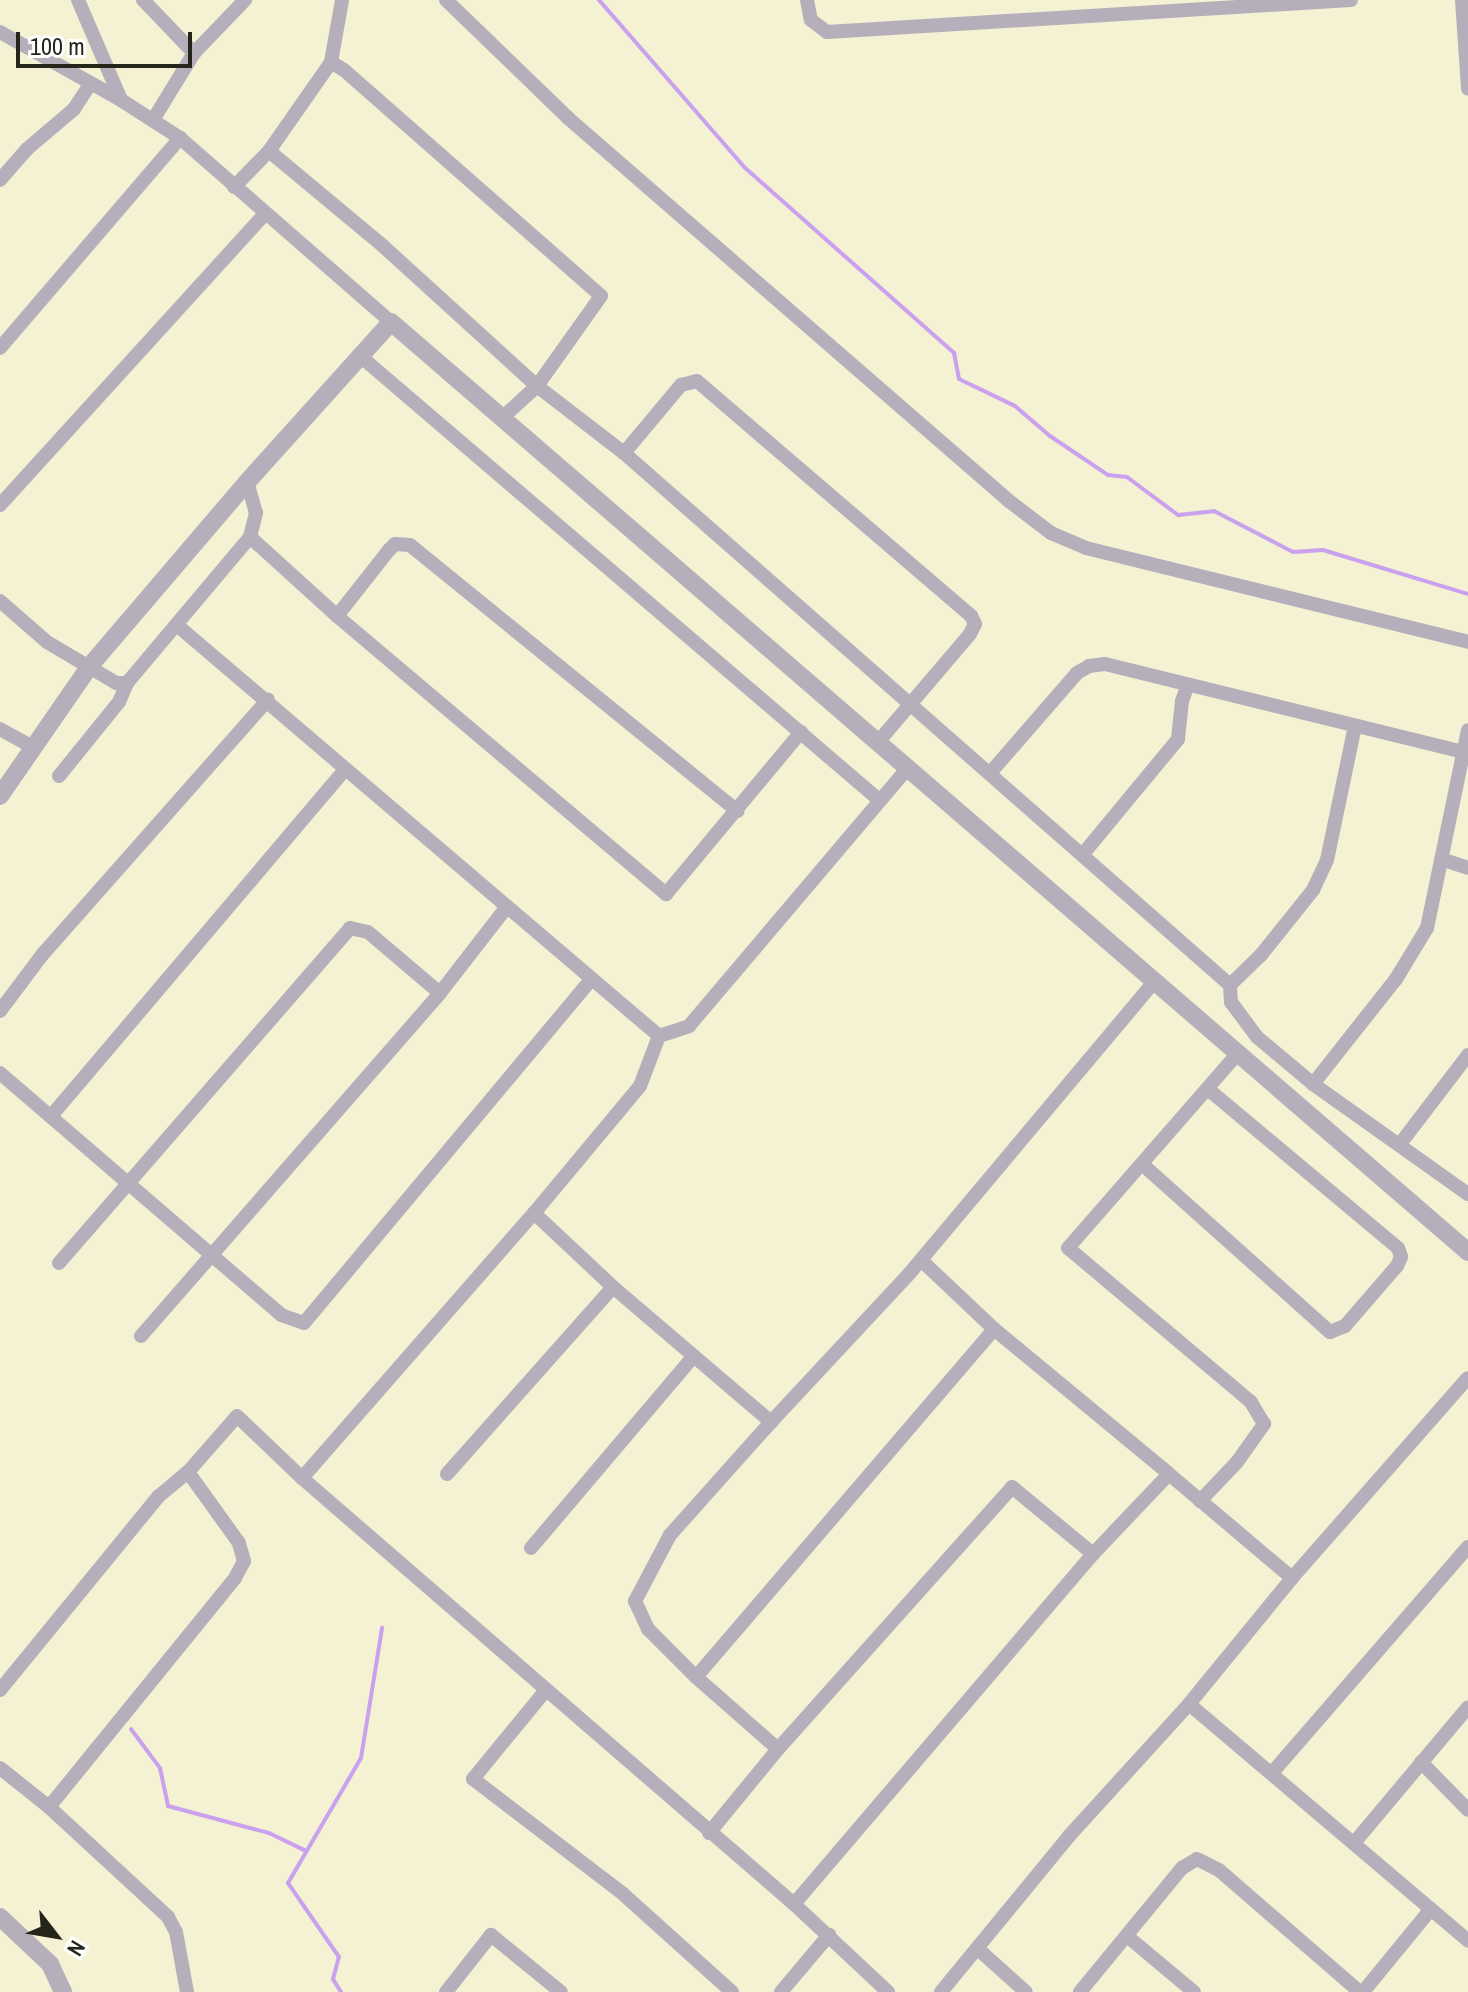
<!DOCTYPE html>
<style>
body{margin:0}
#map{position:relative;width:1468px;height:1992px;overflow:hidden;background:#f5f1d3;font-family:"Archivo Narrow",sans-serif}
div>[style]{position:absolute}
.stream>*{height:4px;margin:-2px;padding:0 2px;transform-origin:2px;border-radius:2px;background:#caa1ee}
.minor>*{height:14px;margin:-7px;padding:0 7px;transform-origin:7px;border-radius:7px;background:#b5afbb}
.tertiary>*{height:18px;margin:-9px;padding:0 9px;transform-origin:9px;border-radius:9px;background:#b5afbb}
span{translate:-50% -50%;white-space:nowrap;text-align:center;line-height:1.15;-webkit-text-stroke:7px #fff;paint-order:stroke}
.north{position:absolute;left:16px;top:1896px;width:80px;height:80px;-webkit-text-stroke:6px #fff;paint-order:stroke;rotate:121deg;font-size:22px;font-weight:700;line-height:32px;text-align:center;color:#262519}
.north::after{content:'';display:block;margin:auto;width:28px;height:36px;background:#262519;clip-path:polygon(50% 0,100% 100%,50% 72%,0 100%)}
.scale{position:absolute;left:16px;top:32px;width:176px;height:36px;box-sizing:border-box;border:4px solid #262519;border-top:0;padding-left:10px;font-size:24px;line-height:28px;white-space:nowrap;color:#262519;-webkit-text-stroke:6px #fff;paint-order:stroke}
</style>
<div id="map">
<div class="stream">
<i style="left:599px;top:0;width:221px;rotate:49deg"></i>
<i style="left:744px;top:167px;width:281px;rotate:41.5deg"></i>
<i style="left:954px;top:353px;width:26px;rotate:79deg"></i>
<i style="left:959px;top:379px;width:62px;rotate:25.7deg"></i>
<i style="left:1015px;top:406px;width:46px;rotate:40.6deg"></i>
<i style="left:1050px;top:436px;width:70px;rotate:33.9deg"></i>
<i style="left:1108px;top:475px;width:19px;rotate:6deg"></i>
<i style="left:1127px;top:477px;width:64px;rotate:36.7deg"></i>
<i style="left:1178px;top:515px;width:36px;rotate:-6deg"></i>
<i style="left:1214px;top:511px;width:89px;rotate:27.4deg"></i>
<i style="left:1293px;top:552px;width:30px;rotate:-4deg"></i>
<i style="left:1323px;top:550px;width:152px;rotate:16.9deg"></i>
<i style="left:131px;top:1729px;width:49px;rotate:53.4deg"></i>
<i style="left:160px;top:1768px;width:39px;rotate:78deg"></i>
<i style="left:168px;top:1806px;width:105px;rotate:15deg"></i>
<i style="left:269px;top:1833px;width:41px;rotate:25.9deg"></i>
<i style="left:341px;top:1992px;width:15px;rotate:-122deg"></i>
<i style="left:333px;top:1979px;width:23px;rotate:-75deg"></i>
<i style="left:339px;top:1957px;width:90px;rotate:-124.6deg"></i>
<i style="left:288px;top:1883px;width:145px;rotate:-59.7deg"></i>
<i style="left:361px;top:1758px;width:132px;rotate:-80.8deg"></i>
</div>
<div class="minor">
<i style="left:78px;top:0;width:109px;rotate:66.7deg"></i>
<i style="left:143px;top:0;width:74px;rotate:46.1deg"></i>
<i style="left:194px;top:53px;width:79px;rotate:121.5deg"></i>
<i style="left:446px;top:0;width:170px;rotate:44deg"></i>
<i style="left:568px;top:118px;width:584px;rotate:40.97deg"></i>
<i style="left:1009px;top:501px;width:53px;rotate:37.3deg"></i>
<i style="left:1051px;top:533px;width:38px;rotate:23deg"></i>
<i style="left:1086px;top:548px;width:393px;rotate:13.8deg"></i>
<i style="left:807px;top:0;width:20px;rotate:79deg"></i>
<i style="left:811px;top:20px;width:20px;rotate:37deg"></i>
<i style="left:827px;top:32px;width:525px;rotate:-3.49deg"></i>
<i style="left:1462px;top:0;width:89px;rotate:86.1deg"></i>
<i style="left:0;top:32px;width:139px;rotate:29.3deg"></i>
<i style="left:121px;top:100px;width:70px;rotate:32.8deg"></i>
<i style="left:180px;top:138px;width:280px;rotate:41.1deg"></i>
<i style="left:194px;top:53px;width:74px;rotate:-46.1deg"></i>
<i style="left:331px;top:62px;width:63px;rotate:-79.9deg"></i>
<i style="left:269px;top:151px;width:148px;rotate:39.8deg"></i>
<i style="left:383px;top:246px;width:208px;rotate:42.3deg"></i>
<i style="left:537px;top:386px;width:110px;rotate:37.6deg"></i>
<i style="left:624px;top:453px;width:806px;rotate:41.28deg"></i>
<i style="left:1230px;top:985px;width:17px;rotate:87deg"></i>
<i style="left:1231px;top:1002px;width:44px;rotate:53.4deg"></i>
<i style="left:1257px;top:1037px;width:73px;rotate:40deg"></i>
<i style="left:1313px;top:1084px;width:190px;rotate:35.4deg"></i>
<i style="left:0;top:180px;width:41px;rotate:-48.9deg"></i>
<i style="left:27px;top:149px;width:62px;rotate:-40.4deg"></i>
<i style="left:74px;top:109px;width:30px;rotate:-57deg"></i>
<i style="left:234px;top:187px;width:50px;rotate:-45.8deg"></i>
<i style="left:269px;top:151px;width:108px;rotate:-55.1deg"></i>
<i style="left:331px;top:62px;width:15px;rotate:32deg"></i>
<i style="left:344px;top:70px;width:342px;rotate:41.3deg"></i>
<i style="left:601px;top:296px;width:110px;rotate:125.4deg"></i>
<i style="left:537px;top:386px;width:47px;rotate:137.6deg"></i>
<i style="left:0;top:348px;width:277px;rotate:-49.4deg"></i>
<i style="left:359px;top:355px;width:683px;rotate:40.55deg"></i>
<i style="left:624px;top:453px;width:89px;rotate:-50deg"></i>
<i style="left:681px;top:385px;width:16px;rotate:-14deg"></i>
<i style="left:697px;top:381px;width:361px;rotate:40.6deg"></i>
<i style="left:971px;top:616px;width:9px;rotate:63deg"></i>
<i style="left:975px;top:624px;width:11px;rotate:117deg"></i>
<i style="left:970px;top:634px;width:142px;rotate:130.4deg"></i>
<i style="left:0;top:505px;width:394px;rotate:-47.7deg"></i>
<i style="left:250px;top:537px;width:118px;rotate:42.2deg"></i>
<i style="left:337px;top:616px;width:431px;rotate:40.2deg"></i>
<i style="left:666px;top:894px;width:211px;rotate:-50.2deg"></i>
<i style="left:0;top:601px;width:62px;rotate:41.1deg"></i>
<i style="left:47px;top:642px;width:80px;rotate:30.7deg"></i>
<i style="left:116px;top:683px;width:11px"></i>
<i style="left:127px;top:683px;width:191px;rotate:-49.9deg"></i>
<i style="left:250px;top:537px;width:25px;rotate:-76deg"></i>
<i style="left:256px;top:513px;width:32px;rotate:-106deg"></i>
<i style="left:337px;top:616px;width:84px;rotate:-51.8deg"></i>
<i style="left:389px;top:550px;width:8px;rotate:-45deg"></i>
<i style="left:395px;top:544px;width:15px;rotate:4deg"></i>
<i style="left:410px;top:545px;width:422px;rotate:39.1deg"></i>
<i style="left:178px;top:626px;width:632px;rotate:40.44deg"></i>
<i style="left:659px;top:1036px;width:53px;rotate:110.8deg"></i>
<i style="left:640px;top:1086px;width:165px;rotate:129.8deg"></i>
<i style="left:534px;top:1213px;width:352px;rotate:131.2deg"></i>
<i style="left:0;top:729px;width:38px;rotate:29deg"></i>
<i style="left:991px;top:772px;width:131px;rotate:-49deg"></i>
<i style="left:1077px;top:673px;width:14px;rotate:-30deg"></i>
<i style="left:1089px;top:666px;width:16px;rotate:-7deg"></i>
<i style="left:1105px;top:664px;width:368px;rotate:13.8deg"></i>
<i style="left:59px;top:776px;width:95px;rotate:-51deg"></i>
<i style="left:119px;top:702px;width:21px;rotate:-67deg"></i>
<i style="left:1083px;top:854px;width:149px;rotate:-50.4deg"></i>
<i style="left:1178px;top:739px;width:38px;rotate:-84deg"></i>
<i style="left:1182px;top:701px;width:15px;rotate:-70deg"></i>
<i style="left:1444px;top:860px;width:25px;rotate:18deg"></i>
<i style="left:1230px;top:985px;width:43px;rotate:-44.1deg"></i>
<i style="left:1261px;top:955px;width:83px;rotate:-51.3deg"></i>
<i style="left:1313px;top:890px;width:33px;rotate:-65deg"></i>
<i style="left:1327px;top:860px;width:137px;rotate:-78.2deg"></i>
<i style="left:0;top:1011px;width:70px;rotate:-53.1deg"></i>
<i style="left:42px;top:955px;width:341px;rotate:-48.5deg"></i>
<i style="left:659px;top:1036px;width:32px;rotate:-18deg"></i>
<i style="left:689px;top:1026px;width:337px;rotate:-49.7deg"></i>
<i style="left:0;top:1073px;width:371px;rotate:40.7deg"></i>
<i style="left:281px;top:1315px;width:24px;rotate:19deg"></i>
<i style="left:304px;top:1323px;width:447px;rotate:-50.1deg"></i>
<i style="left:1313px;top:1084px;width:134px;rotate:-51.7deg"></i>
<i style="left:1396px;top:979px;width:60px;rotate:-58.7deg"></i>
<i style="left:1427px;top:928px;width:202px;rotate:-78.3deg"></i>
<i style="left:52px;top:1115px;width:453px;rotate:-49.7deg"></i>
<i style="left:1400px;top:1144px;width:112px;rotate:-52.6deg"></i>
<i style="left:1142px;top:1164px;width:252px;rotate:41.8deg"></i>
<i style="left:1330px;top:1332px;width:16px;rotate:-22deg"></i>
<i style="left:1345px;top:1326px;width:79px;rotate:-49.1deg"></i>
<i style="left:1397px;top:1266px;width:10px;rotate:-66deg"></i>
<i style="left:1401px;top:1257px;width:9px;rotate:-108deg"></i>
<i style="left:1398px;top:1248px;width:248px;rotate:-140.1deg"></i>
<i style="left:534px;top:1213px;width:108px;rotate:43.1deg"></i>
<i style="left:613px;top:1287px;width:208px;rotate:40.5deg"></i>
<i style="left:771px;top:1422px;width:152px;rotate:131.8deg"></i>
<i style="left:670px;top:1535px;width:75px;rotate:117.9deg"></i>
<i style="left:635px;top:1601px;width:31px;rotate:65deg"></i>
<i style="left:648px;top:1629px;width:68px;rotate:45deg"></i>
<i style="left:696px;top:1677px;width:109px;rotate:41.3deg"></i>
<i style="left:921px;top:1260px;width:100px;rotate:43.4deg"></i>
<i style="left:994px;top:1329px;width:227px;rotate:39.6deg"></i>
<i style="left:59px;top:1263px;width:444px;rotate:-49deg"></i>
<i style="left:350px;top:928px;width:18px;rotate:13deg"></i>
<i style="left:368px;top:932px;width:94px;rotate:40.3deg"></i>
<i style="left:141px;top:1336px;width:455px;rotate:-48.9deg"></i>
<i style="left:440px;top:993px;width:108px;rotate:-52.2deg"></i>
<i style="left:771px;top:1422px;width:202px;rotate:-47deg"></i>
<i style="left:909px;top:1274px;width:383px;rotate:-50deg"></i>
<i style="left:447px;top:1474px;width:250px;rotate:-48.4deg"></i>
<i style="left:1200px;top:1501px;width:54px;rotate:-46.5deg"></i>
<i style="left:1237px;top:1462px;width:47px;rotate:-54.6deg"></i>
<i style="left:1264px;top:1424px;width:26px;rotate:-121deg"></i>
<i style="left:1251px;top:1402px;width:239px;rotate:-139.9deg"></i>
<i style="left:1068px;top:1248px;width:257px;rotate:-48.9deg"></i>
<i style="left:531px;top:1548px;width:250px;rotate:-49.7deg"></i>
<i style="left:696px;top:1677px;width:458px;rotate:-49.4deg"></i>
<i style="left:0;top:1690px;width:251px;rotate:-50.7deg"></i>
<i style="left:159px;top:1496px;width:38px;rotate:-40deg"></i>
<i style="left:188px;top:1472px;width:74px;rotate:-48.8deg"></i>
<i style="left:237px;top:1416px;width:90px;rotate:43.6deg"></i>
<i style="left:302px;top:1478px;width:651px;rotate:40.89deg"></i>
<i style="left:794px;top:1904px;width:129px;rotate:43.1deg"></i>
<i style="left:546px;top:1690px;width:115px;rotate:129.4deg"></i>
<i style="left:473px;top:1779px;width:188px;rotate:37.4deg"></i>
<i style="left:622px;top:1893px;width:148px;rotate:42deg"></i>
<i style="left:1189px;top:1704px;width:366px;rotate:40.3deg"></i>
<i style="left:1421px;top:1762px;width:67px;rotate:45.6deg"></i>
<i style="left:0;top:1768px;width:63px;rotate:38.5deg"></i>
<i style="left:49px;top:1807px;width:162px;rotate:42.7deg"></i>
<i style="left:168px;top:1917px;width:17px;rotate:62deg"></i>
<i style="left:176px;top:1932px;width:61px;rotate:79.6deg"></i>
<i style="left:1272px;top:1773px;width:299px;rotate:-49.1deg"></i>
<i style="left:49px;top:1807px;width:295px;rotate:-50.9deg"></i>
<i style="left:235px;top:1578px;width:19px;rotate:-62deg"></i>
<i style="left:244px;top:1561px;width:19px;rotate:-106deg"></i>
<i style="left:239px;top:1543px;width:87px;rotate:-125.7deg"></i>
<i style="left:709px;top:1833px;width:109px;rotate:-50.6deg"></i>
<i style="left:778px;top:1749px;width:351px;rotate:-48.2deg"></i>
<i style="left:1012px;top:1487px;width:105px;rotate:39.6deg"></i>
<i style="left:1354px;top:1843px;width:177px;rotate:-50deg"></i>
<i style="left:794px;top:1904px;width:460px;rotate:-49.5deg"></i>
<i style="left:1093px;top:1554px;width:110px;rotate:-46.5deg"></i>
<i style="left:1169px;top:1474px;width:161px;rotate:40.2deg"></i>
<i style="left:1127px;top:1936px;width:87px;rotate:39.9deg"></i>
<i style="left:978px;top:1949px;width:64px;rotate:41.9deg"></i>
<i style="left:446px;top:1992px;width:73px;rotate:-51.7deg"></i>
<i style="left:491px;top:1935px;width:90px;rotate:39.2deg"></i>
<i style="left:781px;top:1992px;width:75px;rotate:-49.9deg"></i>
<i style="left:941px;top:1992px;width:202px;rotate:-50.6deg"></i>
<i style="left:1069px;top:1836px;width:178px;rotate:-47.7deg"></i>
<i style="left:1189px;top:1704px;width:163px;rotate:-50.7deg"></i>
<i style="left:1292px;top:1578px;width:266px;rotate:-48.7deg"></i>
<i style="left:1080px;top:1992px;width:161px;rotate:-50.6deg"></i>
<i style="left:1182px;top:1868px;width:17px;rotate:-31deg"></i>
<i style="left:1197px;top:1859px;width:25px;rotate:27deg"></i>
<i style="left:1219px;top:1870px;width:186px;rotate:40.9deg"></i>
<i style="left:1363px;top:1992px;width:107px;rotate:-50.7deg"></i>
</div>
<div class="tertiary">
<i style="left:0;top:796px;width:157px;rotate:-55.4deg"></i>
<i style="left:89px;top:667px;width:243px;rotate:-49.5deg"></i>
<i style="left:247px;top:482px;width:215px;rotate:-48deg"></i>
<i style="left:391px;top:322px;width:1423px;rotate:40.81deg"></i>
<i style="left:0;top:1917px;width:69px;rotate:43.2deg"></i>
<i style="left:50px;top:1964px;width:31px;rotate:65deg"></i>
</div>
<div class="north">N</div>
<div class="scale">100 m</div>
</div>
